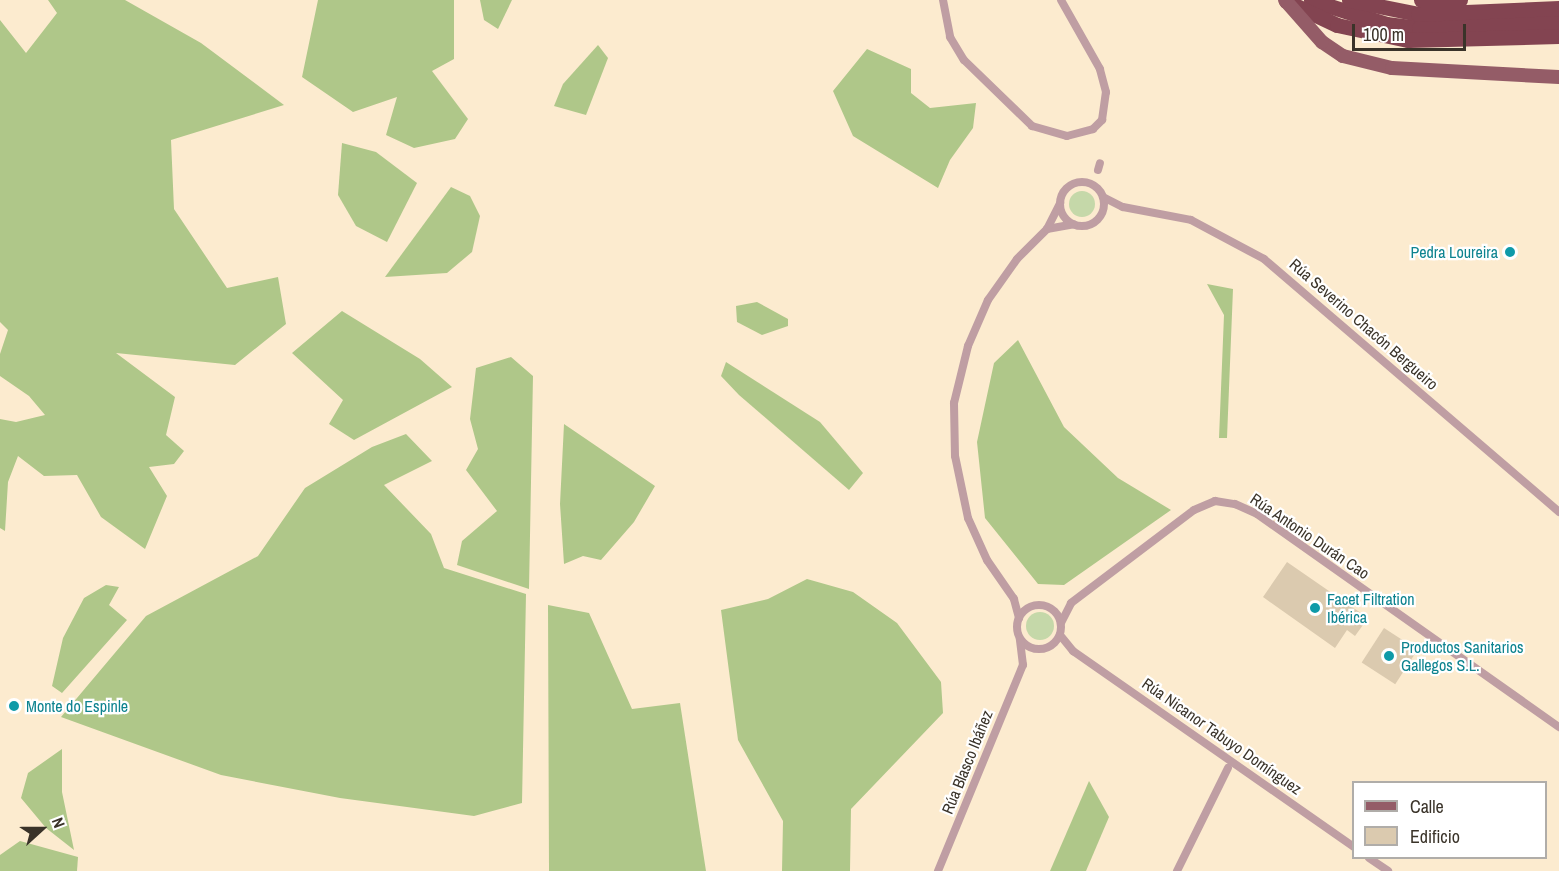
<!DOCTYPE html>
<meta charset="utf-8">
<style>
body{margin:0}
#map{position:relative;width:1559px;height:871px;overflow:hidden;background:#fcebcf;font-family:"Archivo Narrow",sans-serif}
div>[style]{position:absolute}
.green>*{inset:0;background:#c5d8a9}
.round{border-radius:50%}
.forest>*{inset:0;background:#afc789}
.building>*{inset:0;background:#dbcaaf;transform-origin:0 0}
.street>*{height:8px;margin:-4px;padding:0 4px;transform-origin:4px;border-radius:4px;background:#bf9ea3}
.street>.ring{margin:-4px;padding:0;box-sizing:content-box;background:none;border:8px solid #bf9ea3;border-radius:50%}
.primary>*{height:14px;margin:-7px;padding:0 7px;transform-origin:7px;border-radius:7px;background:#945c67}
.highway>*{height:15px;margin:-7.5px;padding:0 7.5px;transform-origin:7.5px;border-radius:7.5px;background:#834451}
.primary-bridge>*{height:14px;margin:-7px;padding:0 7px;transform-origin:7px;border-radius:7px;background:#945c67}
.dots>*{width:16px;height:16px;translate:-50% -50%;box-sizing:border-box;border:3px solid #fff;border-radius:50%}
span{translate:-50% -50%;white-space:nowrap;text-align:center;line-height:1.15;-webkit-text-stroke:4.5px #fff;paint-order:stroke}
.culture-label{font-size:16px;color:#0d838f}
.right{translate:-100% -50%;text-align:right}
.left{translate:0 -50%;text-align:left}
.street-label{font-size:16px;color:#3a3329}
.legend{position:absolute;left:1352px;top:781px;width:195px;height:78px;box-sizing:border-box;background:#fff;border:2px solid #b0ada9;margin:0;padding:8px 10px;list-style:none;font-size:18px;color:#3a3329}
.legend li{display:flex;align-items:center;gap:12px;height:30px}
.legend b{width:30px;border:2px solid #b0ada9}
.north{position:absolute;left:12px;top:799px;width:60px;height:60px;-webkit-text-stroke:4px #fff;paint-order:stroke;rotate:69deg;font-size:16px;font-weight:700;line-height:24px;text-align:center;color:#3a3329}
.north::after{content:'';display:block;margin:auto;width:21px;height:27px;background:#3a3329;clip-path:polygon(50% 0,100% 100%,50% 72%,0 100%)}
.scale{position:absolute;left:1352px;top:24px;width:114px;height:27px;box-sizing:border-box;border:3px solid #3a3329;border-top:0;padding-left:8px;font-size:18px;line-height:21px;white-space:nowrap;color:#3a3329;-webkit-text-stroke:4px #fff;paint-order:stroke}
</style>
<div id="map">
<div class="green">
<i class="round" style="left:1069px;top:191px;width:26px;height:26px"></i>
<i class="round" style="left:1026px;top:612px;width:28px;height:28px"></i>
</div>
<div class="forest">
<i style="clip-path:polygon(48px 0,125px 0,201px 43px,284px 105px,171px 140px,174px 209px,227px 288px,278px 277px,286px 324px,235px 365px,116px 353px,175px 397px,166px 435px,184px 451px,174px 464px,149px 467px,167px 496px,145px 549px,101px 517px,77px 475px,44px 476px,18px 456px,8px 482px,5px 531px,0 528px,0 419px,16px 422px,45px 415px,29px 396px,0 376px,0 354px,8px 330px,0 322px,0 20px,26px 53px,57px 13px)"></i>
<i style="clip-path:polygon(318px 0,454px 0,454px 59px,432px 71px,468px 119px,455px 139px,414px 148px,386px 135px,397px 97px,353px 112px,302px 77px)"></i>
<i style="clip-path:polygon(480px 0,512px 0,498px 29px,484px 20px)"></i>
<i style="clip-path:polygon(598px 45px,608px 58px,586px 115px,554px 106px,563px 84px)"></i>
<i style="clip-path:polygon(867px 49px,911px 69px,911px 93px,930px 108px,976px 103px,973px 128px,950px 160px,938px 188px,853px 136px,833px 91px)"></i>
<i style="clip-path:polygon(342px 143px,376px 152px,417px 183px,387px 242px,356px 226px,338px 195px)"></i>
<i style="clip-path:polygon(451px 187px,470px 196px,480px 216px,472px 252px,447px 273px,385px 277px)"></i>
<i style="clip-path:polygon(1207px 284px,1233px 289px,1227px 438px,1219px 438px,1224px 315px)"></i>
<i style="clip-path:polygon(757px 302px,788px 319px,788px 326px,762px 335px,737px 322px,736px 306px)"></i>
<i style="clip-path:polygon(342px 311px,420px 359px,452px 387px,354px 440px,329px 424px,343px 400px,292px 353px)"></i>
<i style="clip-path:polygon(1018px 340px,1064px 427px,1118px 478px,1171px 510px,1064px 585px,1038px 584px,985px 518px,977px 442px,994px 363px)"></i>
<i style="clip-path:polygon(511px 357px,533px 376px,529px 589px,457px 565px,462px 541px,497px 511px,466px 470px,478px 449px,470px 419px,476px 368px)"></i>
<i style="clip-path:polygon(726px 362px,820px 422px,863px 473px,849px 490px,739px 395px,721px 376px)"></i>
<i style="clip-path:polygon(564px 424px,655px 486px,634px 522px,601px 560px,583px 556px,564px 564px,560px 504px)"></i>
<i style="clip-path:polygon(406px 434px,432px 461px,384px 485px,431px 534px,444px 568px,526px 594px,522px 803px,474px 816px,340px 798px,221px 775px,61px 717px,146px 616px,258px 556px,305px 488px,372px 447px)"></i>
<i style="clip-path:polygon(807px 579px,853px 592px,897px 623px,941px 682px,943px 713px,851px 809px,850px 871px,782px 871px,783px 821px,738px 740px,721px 610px,768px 599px)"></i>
<i style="clip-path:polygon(106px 585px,119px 587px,109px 605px,127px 620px,62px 693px,52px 686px,63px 638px,84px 598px)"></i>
<i style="clip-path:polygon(548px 605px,589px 613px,632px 709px,680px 703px,706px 871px,549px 871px)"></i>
<i style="clip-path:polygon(62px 749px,62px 792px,74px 850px,46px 828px,21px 798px,28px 773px)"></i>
<i style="clip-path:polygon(1089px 781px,1109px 817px,1086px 871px,1050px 871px)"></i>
<i style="clip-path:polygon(20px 841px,78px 857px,77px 871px,0 871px,0 855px)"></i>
</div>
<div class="building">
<i style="clip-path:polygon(1287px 562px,1368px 618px,1355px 636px,1347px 630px,1335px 648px,1263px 597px)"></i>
<i style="left:1384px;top:628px;width:40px;height:41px;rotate:33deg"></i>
</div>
<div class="street">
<i style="left:943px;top:0;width:38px;rotate:79deg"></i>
<i style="left:950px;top:37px;width:27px;rotate:59deg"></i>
<i style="left:964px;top:60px;width:95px;rotate:44.1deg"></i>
<i style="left:1032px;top:126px;width:36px;rotate:16deg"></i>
<i style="left:1067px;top:136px;width:27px;rotate:-15deg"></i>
<i style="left:1093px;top:129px;width:13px;rotate:-45deg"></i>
<i style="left:1102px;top:120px;width:28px;rotate:-82deg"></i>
<i style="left:1106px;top:92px;width:24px;rotate:-105deg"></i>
<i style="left:1100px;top:69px;width:79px;rotate:-119.5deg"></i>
<i style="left:1098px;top:170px;width:7px;rotate:-74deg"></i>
<i class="ring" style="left:1060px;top:182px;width:36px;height:36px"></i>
<i style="left:1103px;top:197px;width:22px;rotate:27deg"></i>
<i style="left:1123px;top:207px;width:69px;rotate:10.8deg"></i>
<i style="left:1191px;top:220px;width:83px;rotate:28.1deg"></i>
<i style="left:1264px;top:259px;width:389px;rotate:40.6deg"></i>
<i style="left:1047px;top:229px;width:27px;rotate:-10deg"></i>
<i class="ring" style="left:1017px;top:605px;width:36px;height:36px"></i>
<i style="left:1019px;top:618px;width:20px;rotate:-105deg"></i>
<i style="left:1014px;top:599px;width:47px;rotate:-124.7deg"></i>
<i style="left:987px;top:560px;width:46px;rotate:-114.3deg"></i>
<i style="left:968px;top:518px;width:63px;rotate:-101.8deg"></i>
<i style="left:955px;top:456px;width:53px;rotate:-91.1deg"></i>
<i style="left:954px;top:403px;width:59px;rotate:-76.2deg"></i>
<i style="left:968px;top:346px;width:50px;rotate:-66.5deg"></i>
<i style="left:988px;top:300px;width:50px;rotate:-54.7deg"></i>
<i style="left:1017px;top:259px;width:42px;rotate:-45deg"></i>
<i style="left:1047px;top:229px;width:29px;rotate:-63deg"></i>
<i style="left:1061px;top:623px;width:22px;rotate:-63deg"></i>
<i style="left:1071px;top:603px;width:154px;rotate:-37.1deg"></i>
<i style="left:1194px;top:510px;width:23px;rotate:-23deg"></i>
<i style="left:1215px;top:501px;width:20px;rotate:9deg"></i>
<i style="left:1235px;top:504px;width:24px;rotate:24deg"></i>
<i style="left:1257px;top:514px;width:370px;rotate:35.2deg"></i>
<i style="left:1060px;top:635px;width:21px;rotate:51deg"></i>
<i style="left:1073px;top:651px;width:343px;rotate:34.9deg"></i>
<i style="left:1369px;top:858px;width:23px;rotate:34deg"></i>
<i style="left:938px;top:871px;width:223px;rotate:-67.6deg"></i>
<i style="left:1023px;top:665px;width:26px;rotate:-97deg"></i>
<i style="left:1177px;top:871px;width:115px;rotate:-63.7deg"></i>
</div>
<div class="primary">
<i style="left:1322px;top:42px;width:25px;rotate:34deg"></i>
<i style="left:1343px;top:56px;width:50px;rotate:13.8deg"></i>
<i style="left:1392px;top:68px;width:167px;rotate:3.1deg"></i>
</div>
<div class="highway">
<i style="left:1311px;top:0;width:79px;rotate:17.7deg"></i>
<i style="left:1386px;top:24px;width:33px;rotate:7deg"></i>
<i style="left:1419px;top:28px;width:140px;rotate:-2.5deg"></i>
<i style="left:1349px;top:0;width:70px;rotate:11.5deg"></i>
<i style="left:1418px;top:14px;width:141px;rotate:-2.4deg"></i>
<i style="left:1421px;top:0;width:39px"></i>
<i style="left:1286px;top:1px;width:56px;rotate:25.2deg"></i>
<i style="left:1337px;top:25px;width:73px;rotate:11.9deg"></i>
<i style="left:1408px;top:40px;width:151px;rotate:-1.5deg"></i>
</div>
<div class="primary-bridge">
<i style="left:1285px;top:0;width:56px;rotate:48.6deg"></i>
</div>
<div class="dots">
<i style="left:1510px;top:252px;background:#0f9aa8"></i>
<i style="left:1315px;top:608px;background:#0f9aa8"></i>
<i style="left:1389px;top:656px;background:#0f9aa8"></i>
<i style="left:14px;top:706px;background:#0f9aa8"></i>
</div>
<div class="culture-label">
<span class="right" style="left:1498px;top:252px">Pedra Loureira</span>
<span class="left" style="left:1327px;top:608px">Facet Filtration<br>Ibérica</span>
<span class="left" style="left:1401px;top:656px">Productos Sanitarios<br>Gallegos S.L.</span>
<span class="left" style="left:26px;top:706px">Monte do Espinle</span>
</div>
<div class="street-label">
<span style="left:1364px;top:324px;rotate:41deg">Rúa Severino Chacón Bergueiro</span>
<span style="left:1310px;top:536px;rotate:34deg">Rúa Antonio Durán Cao</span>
<span style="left:1222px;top:736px;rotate:35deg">Rúa Nicanor Tabuyo Domínguez</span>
<span style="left:967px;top:762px;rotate:-68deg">Rúa Blasco Ibáñez</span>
</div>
<ul class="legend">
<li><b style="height:8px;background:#945c67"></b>Calle</li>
<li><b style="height:16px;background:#dbcaaf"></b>Edificio</li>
</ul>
<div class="north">N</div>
<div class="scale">100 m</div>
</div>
